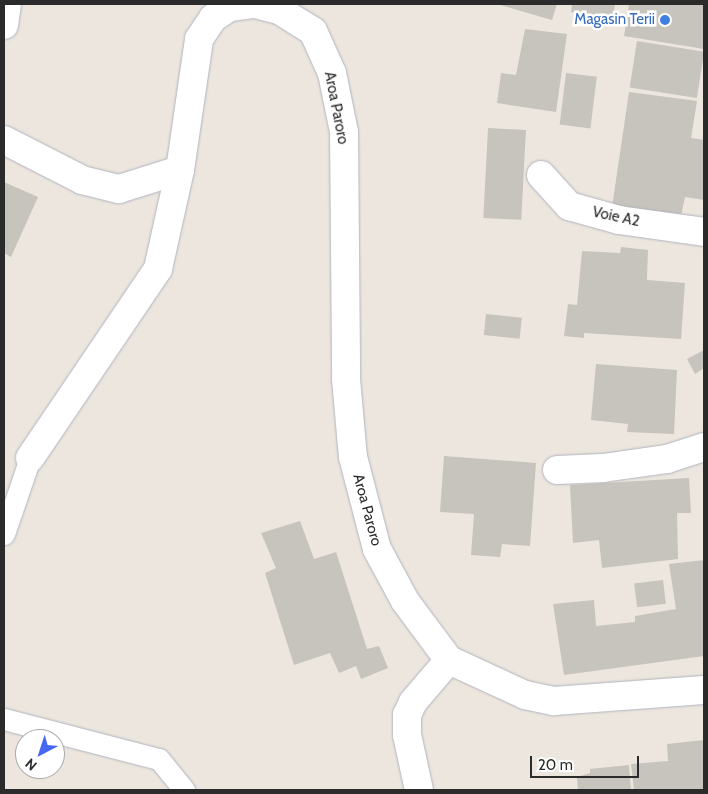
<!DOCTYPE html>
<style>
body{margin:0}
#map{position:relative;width:708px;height:794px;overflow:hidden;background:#ece6de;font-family:Cabin,sans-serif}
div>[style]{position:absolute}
.building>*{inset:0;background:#c7c3bd;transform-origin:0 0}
.roads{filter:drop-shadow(0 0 1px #b1b4be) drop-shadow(0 0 1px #b1b4be)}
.service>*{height:21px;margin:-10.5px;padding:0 10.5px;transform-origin:10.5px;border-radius:10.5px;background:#fff}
.minor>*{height:28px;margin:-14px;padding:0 14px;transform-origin:14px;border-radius:14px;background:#fff}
.dots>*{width:14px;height:14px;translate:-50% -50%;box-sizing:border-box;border:2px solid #fff;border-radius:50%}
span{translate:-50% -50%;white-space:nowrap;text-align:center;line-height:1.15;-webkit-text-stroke:5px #fff;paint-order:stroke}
.shop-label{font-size:15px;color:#366cbe}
.right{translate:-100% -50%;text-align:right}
.street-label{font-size:15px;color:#2b2b2b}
.frame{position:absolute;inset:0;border:5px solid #2b2b2b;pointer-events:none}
.north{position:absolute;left:15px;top:729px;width:50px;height:50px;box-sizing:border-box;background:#fff;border:1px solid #aaa;border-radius:50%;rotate:220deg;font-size:14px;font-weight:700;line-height:20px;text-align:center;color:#2b2b2b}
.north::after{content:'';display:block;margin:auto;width:18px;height:22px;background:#4767f0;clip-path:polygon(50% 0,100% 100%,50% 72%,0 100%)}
.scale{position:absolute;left:530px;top:756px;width:109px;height:22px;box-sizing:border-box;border:2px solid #2b2b2b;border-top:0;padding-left:6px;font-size:15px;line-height:18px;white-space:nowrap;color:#2b2b2b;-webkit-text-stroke:4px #fff;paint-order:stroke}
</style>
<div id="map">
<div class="building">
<i style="clip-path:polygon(497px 4px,557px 4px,552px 20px)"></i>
<i style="clip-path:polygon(572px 4px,615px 4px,613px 18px,571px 12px)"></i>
<i style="clip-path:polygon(629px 4px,704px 4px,704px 49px,624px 36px)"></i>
<i style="clip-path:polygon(525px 29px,567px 34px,556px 112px,497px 103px,501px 73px,516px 75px)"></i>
<i style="left:637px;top:41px;width:68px;height:47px;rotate:9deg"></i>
<i style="left:566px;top:73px;width:31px;height:52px;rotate:7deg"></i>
<i style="clip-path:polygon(629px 92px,697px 101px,691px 138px,704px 140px,704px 200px,685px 197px,681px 216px,612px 207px)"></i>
<i style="left:488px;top:128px;width:38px;height:90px;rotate:3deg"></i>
<i style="clip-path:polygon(4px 182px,38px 197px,11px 257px,4px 253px)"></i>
<i style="clip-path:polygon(621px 247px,648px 250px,647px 280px,685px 283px,681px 339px,584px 333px,584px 338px,564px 336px,568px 304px,577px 305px,582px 251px,620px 253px)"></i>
<i style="left:486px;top:314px;width:36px;height:21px;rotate:6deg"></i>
<i style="clip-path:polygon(704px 350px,704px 368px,695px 374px,687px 359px)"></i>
<i style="clip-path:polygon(596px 364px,677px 370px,674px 434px,627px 432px,628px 424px,591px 420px)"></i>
<i style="clip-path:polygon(444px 456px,536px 463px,530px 546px,502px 544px,500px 557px,471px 555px,474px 514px,440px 512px)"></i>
<i style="clip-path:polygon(689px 478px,691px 513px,677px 513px,678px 559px,602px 568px,599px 540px,573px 543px,570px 485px)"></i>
<i style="clip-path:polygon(300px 521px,314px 559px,336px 552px,367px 649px,379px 646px,388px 668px,361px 679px,356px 666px,339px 673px,330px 653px,294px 665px,265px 573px,276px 568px,261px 533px)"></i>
<i style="clip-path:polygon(704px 560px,704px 656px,564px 675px,553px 604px,594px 600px,596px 626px,635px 622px,635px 616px,676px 609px,669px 564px)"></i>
<i style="left:663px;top:580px;width:24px;height:29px;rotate:83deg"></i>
<i style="clip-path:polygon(704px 740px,704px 790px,634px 790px,631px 764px,668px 761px,667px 744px)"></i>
<i style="clip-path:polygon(629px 765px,631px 790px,578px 790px,577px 777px,590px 773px,590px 769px)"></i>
</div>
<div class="roads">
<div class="service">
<i style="left:4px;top:534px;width:80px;rotate:-71.1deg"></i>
<i style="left:4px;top:719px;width:160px;rotate:14.5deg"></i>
<i style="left:159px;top:759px;width:40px;rotate:51deg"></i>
</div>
<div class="minor">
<i style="left:4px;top:25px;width:21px;rotate:-82deg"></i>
<i style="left:4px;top:140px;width:88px;rotate:27.1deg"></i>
<i style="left:82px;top:180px;width:38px;rotate:14deg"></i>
<i style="left:119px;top:189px;width:64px;rotate:-17.3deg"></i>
<i style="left:541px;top:175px;width:42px;rotate:47.9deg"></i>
<i style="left:569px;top:206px;width:52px;rotate:15.6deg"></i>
<i style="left:619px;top:220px;width:86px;rotate:8deg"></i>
<i style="left:30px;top:458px;width:228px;rotate:-55.9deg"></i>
<i style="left:158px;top:269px;width:101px;rotate:-77.5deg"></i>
<i style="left:180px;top:170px;width:132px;rotate:-81.7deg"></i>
<i style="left:199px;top:39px;width:25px;rotate:-56deg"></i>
<i style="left:213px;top:18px;width:20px;rotate:-33deg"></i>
<i style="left:230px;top:7px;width:25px;rotate:-7deg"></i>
<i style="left:255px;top:4px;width:25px;rotate:14deg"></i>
<i style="left:279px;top:10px;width:40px;rotate:32deg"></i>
<i style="left:313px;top:31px;width:46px;rotate:65.7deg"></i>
<i style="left:332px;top:73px;width:60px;rotate:78.5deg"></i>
<i style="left:344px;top:132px;width:247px;rotate:89.5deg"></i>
<i style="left:346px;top:379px;width:78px;rotate:84.9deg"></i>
<i style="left:353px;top:457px;width:95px;rotate:75.4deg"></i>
<i style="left:377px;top:549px;width:59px;rotate:61.7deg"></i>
<i style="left:405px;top:601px;width:74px;rotate:53.3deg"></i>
<i style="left:449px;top:660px;width:84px;rotate:24.7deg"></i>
<i style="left:525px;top:695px;width:30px;rotate:12deg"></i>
<i style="left:554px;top:701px;width:150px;rotate:-4.2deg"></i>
<i style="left:557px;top:470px;width:46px;rotate:-2.5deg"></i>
<i style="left:603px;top:468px;width:65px;rotate:-8deg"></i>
<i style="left:667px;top:459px;width:39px;rotate:-18deg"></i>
<i style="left:419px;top:790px;width:56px;rotate:-102.3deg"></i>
<i style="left:407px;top:735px;width:20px;rotate:-90deg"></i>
<i style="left:407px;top:715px;width:14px;rotate:-65deg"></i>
<i style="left:413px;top:702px;width:55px;rotate:-49.4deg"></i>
</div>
</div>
<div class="dots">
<i style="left:665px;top:20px;background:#3f7fe0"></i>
</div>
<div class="shop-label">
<span class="right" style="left:655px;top:20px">Magasin Terii</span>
</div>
<div class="street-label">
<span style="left:336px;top:108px;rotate:79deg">Aroa Paroro</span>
<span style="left:616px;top:217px;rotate:12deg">Voie A2</span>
<span style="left:367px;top:510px;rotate:75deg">Aroa Paroro</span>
</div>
<div class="frame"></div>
<div class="north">N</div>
<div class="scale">20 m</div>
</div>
